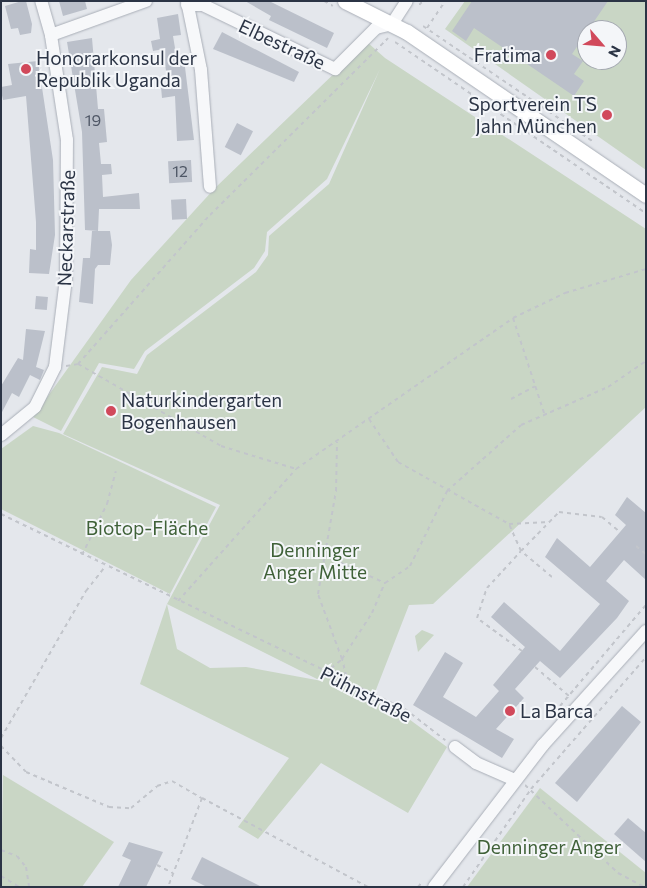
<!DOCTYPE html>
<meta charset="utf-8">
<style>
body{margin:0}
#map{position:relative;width:647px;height:888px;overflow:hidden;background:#e4e7ec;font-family:Commissioner,sans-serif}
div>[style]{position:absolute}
.green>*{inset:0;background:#c9d6c5}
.building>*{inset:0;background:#bbc0ca;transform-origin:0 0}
.path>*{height:2px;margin-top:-1px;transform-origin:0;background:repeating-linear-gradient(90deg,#c2c5cb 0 4px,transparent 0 8px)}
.roads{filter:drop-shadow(0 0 1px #a9aeb7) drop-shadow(0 0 1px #a9aeb7)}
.minor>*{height:12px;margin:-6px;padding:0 6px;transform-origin:6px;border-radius:6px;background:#f7f8fa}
.major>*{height:15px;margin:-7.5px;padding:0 7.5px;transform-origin:7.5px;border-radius:7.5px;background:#fff}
.dots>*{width:14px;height:14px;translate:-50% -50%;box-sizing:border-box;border:2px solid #f4f6f9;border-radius:50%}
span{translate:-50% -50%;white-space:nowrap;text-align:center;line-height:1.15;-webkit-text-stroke:4px #f4f6f9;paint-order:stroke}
.number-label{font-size:16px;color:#4f5766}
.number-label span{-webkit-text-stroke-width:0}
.street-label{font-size:19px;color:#2b3445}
.poi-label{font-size:19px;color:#2b3445}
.right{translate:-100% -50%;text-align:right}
.left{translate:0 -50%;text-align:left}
.park-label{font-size:19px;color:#3f6138}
.frame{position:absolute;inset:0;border:2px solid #2b3445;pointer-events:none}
.north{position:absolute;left:577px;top:20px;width:50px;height:50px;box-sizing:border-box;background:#f4f6f9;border:1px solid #a4a8b1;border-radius:50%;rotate:117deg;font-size:14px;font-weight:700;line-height:20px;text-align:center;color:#2b3445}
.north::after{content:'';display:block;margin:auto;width:18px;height:22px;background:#d1495b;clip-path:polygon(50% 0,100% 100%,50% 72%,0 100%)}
</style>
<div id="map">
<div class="green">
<i style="clip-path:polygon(evenodd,465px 1px,646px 1px,646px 170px,445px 29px,465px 1px,587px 30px,617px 30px,617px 60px,587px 60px,587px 30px)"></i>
<i style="clip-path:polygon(evenodd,367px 42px,385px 58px,646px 229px,646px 407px,433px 604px,409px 605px,372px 700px,402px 714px,447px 747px,408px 813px,321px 763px,258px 839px,238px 827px,289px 758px,140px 684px,167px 604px,220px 505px,63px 434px,102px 367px,137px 374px,147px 355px,256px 272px,268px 255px,269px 236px,329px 184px,380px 69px,327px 179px,267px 232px,265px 251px,254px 268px,145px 351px,134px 369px,99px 363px,61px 431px,33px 417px,131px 280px,215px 188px,367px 42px,167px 604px,321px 681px,322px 681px,246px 667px,210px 668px,177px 649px,167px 604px)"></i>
<i style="clip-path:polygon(33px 426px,59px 433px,216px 507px,170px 594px,1px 509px,1px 449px)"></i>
<i style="clip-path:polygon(422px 630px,434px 635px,418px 652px,415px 636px)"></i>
<i style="clip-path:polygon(3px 775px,114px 842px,82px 887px,1px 887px)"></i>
<i style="clip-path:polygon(540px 788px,646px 873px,646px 887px,467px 887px)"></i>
</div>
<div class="building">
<i style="clip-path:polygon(22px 1px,26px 1px,32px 24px,31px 33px,20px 35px,18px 28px,11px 29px,5px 6px)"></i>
<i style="clip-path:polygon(59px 1px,85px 1px,87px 9px,63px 16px)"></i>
<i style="clip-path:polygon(245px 1px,269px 1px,334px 33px,327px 48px,269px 20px,271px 16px)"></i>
<i style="clip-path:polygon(472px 1px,608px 1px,572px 54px,583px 61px,574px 74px,584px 81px,574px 96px,474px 28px,466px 41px,452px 31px)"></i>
<i style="clip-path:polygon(178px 14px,181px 35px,173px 36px,177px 60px,184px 59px,194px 140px,177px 141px,175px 96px,162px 98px,161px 87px,168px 86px,163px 49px,153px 51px,151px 41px,160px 39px,157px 18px)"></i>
<i style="clip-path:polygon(222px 32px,299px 72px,294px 82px,213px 49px)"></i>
<i style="clip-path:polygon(92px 38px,98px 109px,104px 109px,107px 142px,99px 143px,101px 164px,111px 164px,112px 174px,102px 175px,103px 197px,139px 193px,140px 209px,99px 209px,98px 231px,85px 230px,82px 132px,67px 42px)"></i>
<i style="clip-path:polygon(38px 61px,53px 160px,55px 235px,49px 274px,29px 273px,30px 249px,36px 250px,36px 222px,26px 96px,3px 100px,1px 91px,1px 87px,12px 85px,8px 64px)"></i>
<i style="left:237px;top:123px;width:18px;height:27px;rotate:27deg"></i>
<i style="left:191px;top:160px;width:22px;height:23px;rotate:87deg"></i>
<i style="left:186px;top:199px;width:20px;height:15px;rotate:87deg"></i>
<i style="clip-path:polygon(92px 231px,110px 231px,112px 245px,110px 265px,98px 265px,95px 269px,93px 304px,79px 302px,83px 258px,90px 258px)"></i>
<i style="left:36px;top:296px;width:12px;height:13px;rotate:5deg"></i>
<i style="clip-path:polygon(26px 329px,45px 331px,36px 367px,44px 370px,40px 380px,30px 375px,19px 397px,12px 393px,1px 414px,1px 386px,18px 358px,23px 360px)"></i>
<i style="clip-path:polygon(627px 497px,646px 513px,646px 580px,624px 560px,606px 581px,629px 601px,617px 618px,560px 678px,540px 661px,515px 689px,524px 698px,496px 729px,514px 739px,502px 758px,413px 705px,445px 652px,463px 663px,443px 697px,476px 717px,499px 691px,493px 685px,525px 647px,491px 617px,504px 602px,560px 651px,600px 604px,545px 557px,557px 538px,590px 567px,626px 525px,615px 515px)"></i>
<i style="clip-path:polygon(622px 706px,641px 722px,577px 802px,555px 783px)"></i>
<i style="clip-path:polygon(628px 818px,646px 833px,646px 862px,614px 834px)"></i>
<i style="clip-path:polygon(129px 842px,163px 852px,146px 887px,118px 887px,131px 860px,122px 856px)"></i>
<i style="clip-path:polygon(202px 857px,262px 887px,207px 887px,191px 879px)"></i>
</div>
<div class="path">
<i style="left:324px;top:1px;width:10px;rotate:29deg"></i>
<i style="left:419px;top:5px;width:6px;rotate:-45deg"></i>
<i style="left:423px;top:26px;width:207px;rotate:34.2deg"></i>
<i style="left:427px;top:28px;width:32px;rotate:-56deg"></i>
<i style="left:395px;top:42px;width:304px;rotate:34.3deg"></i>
<i style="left:513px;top:318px;width:100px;rotate:71.9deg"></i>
<i style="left:78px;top:364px;width:199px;rotate:-48.5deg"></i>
<i style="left:210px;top:215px;width:251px;rotate:-44.8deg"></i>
<i style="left:66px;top:366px;width:12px;rotate:-9deg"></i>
<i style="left:78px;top:364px;width:165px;rotate:29.8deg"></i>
<i style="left:221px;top:446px;width:78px;rotate:17deg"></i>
<i style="left:511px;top:399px;width:27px;rotate:-28deg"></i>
<i style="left:369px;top:419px;width:52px;rotate:56deg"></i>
<i style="left:398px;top:462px;width:127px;rotate:29.2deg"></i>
<i style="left:1px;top:514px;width:449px;rotate:25.8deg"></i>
<i style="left:405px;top:709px;width:51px;rotate:37.8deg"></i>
<i style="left:636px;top:546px;width:13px;rotate:39deg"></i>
<i style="left:82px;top:555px;width:57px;rotate:-63.9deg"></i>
<i style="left:107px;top:504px;width:34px;rotate:-75deg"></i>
<i style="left:326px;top:556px;width:65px;rotate:24.6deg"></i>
<i style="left:552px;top:577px;width:40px;rotate:-140deg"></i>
<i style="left:521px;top:551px;width:54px;rotate:-45.7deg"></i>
<i style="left:559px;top:512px;width:43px;rotate:6.6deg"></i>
<i style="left:602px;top:517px;width:23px;rotate:40deg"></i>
<i style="left:178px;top:601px;width:177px;rotate:-48.2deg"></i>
<i style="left:296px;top:469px;width:264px;rotate:-34.8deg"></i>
<i style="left:513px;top:318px;width:58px;rotate:-25.7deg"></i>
<i style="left:565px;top:293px;width:84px;rotate:-16.5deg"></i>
<i style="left:522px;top:651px;width:56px;rotate:-143.7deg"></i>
<i style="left:477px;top:618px;width:32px;rotate:-72deg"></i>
<i style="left:487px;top:588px;width:50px;rotate:-47.4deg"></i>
<i style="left:521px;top:551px;width:30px;rotate:-114deg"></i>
<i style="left:509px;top:524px;width:40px;rotate:-2.9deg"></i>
<i style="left:535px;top:667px;width:45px;rotate:40.5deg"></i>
<i style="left:325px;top:673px;width:22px;rotate:-39deg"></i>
<i style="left:342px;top:659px;width:69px;rotate:-110.3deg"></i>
<i style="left:318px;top:594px;width:105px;rotate:-80.1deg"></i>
<i style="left:336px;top:491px;width:49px;rotate:-88.8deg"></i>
<i style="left:348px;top:684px;width:26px;rotate:-103deg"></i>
<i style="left:342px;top:659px;width:55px;rotate:-56.9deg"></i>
<i style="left:372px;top:613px;width:33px;rotate:-67deg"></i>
<i style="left:385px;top:583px;width:30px;rotate:-34deg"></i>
<i style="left:410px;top:566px;width:84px;rotate:-63.7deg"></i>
<i style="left:447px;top:491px;width:99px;rotate:-41.7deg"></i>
<i style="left:521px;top:425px;width:95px;rotate:-23.6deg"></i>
<i style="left:608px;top:387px;width:46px;rotate:-34.4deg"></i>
<i style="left:560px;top:706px;width:133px;rotate:-49.6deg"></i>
<i style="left:1px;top:738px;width:170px;rotate:-60deg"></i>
<i style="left:86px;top:591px;width:31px;rotate:-52deg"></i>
<i style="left:1px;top:746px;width:36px;rotate:46deg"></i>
<i style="left:26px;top:772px;width:90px;rotate:22.9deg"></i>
<i style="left:109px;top:807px;width:22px;rotate:3deg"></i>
<i style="left:131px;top:808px;width:34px;rotate:-40deg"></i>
<i style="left:157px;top:786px;width:16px;rotate:-18deg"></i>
<i style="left:172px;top:781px;width:34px;rotate:30deg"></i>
<i style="left:202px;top:798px;width:95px;rotate:110.9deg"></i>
<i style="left:525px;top:785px;width:128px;rotate:43.4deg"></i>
<i style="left:618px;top:873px;width:30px;rotate:28deg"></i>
<i style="left:202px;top:798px;width:188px;rotate:28.2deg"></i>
<i style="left:1px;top:850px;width:17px;rotate:21deg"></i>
<i style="left:17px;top:856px;width:14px;rotate:51deg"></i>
<i style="left:26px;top:867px;width:20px;rotate:81deg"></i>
<i style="left:157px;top:865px;width:18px;rotate:27deg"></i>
<i style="left:1px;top:876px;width:21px;rotate:31deg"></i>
<i style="left:418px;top:887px;width:8px;rotate:-50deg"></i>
<i style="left:463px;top:887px;width:119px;rotate:-55.2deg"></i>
<i style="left:531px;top:789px;width:175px;rotate:-48.9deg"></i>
</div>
<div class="roads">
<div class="minor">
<i style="left:187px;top:1px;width:70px;rotate:78.5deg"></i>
<i style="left:201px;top:70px;width:117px;rotate:85.6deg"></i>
<i style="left:187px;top:5px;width:16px"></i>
<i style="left:203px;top:5px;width:147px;rotate:25.9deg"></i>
<i style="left:335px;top:69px;width:58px;rotate:-45deg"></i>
<i style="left:376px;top:28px;width:16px;rotate:-14deg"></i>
<i style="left:392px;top:24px;width:27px;rotate:-57deg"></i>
<i style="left:51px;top:35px;width:101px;rotate:-19.7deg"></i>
<i style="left:1px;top:435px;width:44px;rotate:-39.5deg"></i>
<i style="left:35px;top:407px;width:45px;rotate:-63.4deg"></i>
<i style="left:55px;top:367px;width:89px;rotate:-82.9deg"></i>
<i style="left:66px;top:279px;width:139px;rotate:-89.6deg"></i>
<i style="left:67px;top:140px;width:106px;rotate:-98.7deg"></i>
<i style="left:51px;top:35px;width:35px;rotate:-106deg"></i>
<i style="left:455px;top:747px;width:26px;rotate:37deg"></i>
<i style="left:476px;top:763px;width:43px;rotate:23.6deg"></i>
<i style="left:434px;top:887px;width:179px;rotate:-52.5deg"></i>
<i style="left:543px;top:745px;width:154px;rotate:-47.9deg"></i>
</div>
<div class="major">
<i style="left:345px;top:1px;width:69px;rotate:26.6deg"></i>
<i style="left:407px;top:32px;width:289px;rotate:34.3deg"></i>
</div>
</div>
<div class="dots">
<i style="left:551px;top:55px;background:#d1495b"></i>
<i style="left:26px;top:69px;background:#d1495b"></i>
<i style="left:607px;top:115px;background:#d1495b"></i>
<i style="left:111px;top:411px;background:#d1495b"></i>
<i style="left:510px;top:711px;background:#d1495b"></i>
</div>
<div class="number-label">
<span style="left:93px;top:120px">19</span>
<span style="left:180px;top:171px">12</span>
</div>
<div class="street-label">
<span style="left:282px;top:44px;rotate:25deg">Elbestraße</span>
<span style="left:66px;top:228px;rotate:-88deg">Neckarstraße</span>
<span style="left:366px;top:694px;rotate:27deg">Pühnstraße</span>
</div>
<div class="poi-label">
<span class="right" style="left:541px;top:55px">Fratima</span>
<span class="left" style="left:36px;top:69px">Honorarkonsul der<br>Republik Uganda</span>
<span class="right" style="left:597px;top:115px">Sportverein TS<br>Jahn München</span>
<span class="left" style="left:121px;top:411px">Naturkindergarten<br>Bogenhausen</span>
<span class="left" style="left:520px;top:711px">La Barca</span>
</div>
<div class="park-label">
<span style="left:147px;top:528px">Biotop-Fläche</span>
<span style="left:315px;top:561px">Denninger<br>Anger Mitte</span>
<span style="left:549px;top:847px">Denninger Anger</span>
</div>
<div class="frame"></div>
<div class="north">N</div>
</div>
